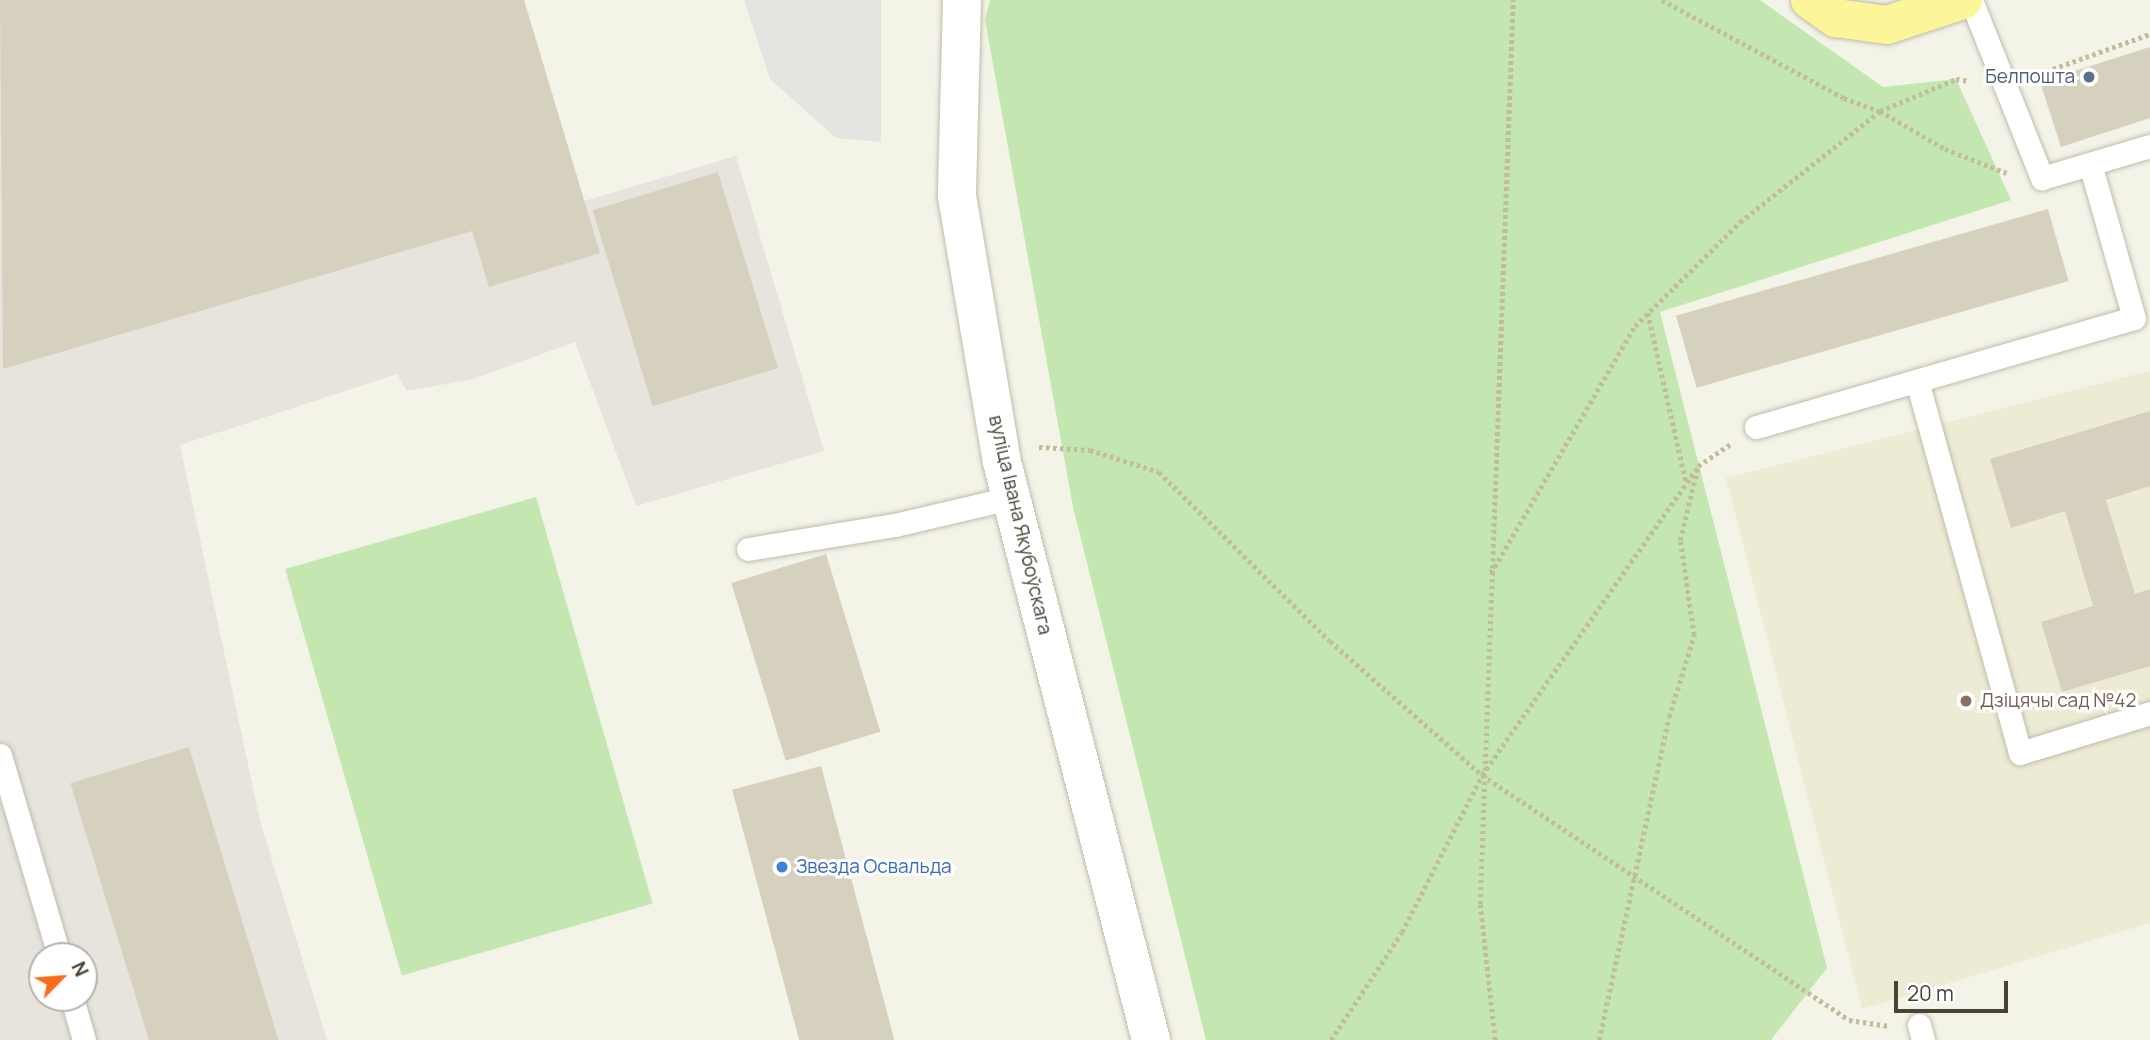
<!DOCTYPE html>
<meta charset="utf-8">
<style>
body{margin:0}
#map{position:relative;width:2150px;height:1040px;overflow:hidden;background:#f4f3e8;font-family:Manrope,sans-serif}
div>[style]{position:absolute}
.industrial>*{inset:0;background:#e6e4dd}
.education>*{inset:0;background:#edebd3}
.green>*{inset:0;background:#c4e7b2;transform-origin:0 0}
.parking>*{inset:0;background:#e5e4e0}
.building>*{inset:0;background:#d5d1be;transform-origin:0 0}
.path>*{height:4.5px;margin-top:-2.25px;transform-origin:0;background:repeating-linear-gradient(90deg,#c1bc9c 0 3.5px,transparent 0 7px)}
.roads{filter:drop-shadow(0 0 2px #bfbdab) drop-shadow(0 0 2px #bfbdab)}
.service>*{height:23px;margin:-11.5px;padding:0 11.5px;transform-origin:11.5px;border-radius:11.5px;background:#fff}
.tertiary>*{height:38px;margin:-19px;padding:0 19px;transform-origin:19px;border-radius:19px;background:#fff}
.primary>*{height:38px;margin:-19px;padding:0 19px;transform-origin:19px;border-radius:19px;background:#fcf599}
.dots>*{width:19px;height:19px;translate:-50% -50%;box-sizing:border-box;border:4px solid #fff;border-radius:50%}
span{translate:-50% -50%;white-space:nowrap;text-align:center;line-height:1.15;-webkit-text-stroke:6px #fff;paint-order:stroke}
.service-label{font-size:19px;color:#4e5e75}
.right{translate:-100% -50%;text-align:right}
.street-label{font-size:19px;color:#474437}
.education-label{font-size:19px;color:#785e54}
.left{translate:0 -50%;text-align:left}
.shop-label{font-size:19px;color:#366cbe}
.north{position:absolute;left:28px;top:942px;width:70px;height:70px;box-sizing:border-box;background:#fff;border:2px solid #b5b4af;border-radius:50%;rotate:65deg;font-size:19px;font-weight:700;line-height:28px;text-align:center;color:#474437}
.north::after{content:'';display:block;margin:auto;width:24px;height:32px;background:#f66b1d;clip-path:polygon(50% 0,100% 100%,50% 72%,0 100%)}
.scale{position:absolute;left:1894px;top:981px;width:114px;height:32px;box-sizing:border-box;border:4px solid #474437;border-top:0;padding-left:9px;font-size:21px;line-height:24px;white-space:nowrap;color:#474437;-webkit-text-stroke:5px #fff;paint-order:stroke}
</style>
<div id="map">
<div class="industrial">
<i style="clip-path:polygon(evenodd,0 0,524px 0,584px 201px,736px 156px,824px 451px,636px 506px,575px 342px,473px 379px,407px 391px,397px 374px,180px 445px,260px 821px,327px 1040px,0 1040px,0 0,42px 956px,84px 956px,84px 998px,42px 998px,42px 956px)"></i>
</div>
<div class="education">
<i style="clip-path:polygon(2150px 371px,2150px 923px,1862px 1009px,1726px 478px)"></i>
</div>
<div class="green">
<i style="clip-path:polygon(990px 0,1760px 0,1883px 87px,1956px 79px,2011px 200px,1660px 312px,1827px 968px,1771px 1040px,1206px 1040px,1073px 507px,985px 20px)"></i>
<i style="left:536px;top:497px;width:423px;height:261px;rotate:74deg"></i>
</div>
<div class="parking">
<i style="clip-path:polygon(744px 0,881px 0,881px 142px,836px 138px,770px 79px)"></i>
</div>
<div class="building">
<i style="clip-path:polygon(0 0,524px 0,600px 253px,489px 287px,472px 231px,3px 369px)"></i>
<i style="clip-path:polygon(2150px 47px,2150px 118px,2061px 147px,2040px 82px)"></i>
<i style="left:718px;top:172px;width:205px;height:131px;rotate:73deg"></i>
<i style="left:2048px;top:209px;width:75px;height:387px;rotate:74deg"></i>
<i style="clip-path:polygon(2150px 411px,2150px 486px,2106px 500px,2135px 594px,2150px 589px,2150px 666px,2062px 692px,2041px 622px,2093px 606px,2065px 511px,2011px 528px,1990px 459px)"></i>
<i style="left:826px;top:554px;width:186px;height:99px;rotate:73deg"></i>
<i style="left:189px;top:747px;width:307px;height:124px;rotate:73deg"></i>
<i style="left:821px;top:766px;width:283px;height:92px;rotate:75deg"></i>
</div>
<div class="path">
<i style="left:1662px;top:0;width:207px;rotate:28.3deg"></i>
<i style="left:1844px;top:98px;width:38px;rotate:20deg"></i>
<i style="left:1880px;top:111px;width:82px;rotate:-22.8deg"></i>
<i style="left:1956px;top:79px;width:14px;rotate:8deg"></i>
<i style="left:2033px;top:76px;width:124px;rotate:-19.7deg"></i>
<i style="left:1648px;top:313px;width:173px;rotate:77.3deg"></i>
<i style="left:1039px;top:447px;width:51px;rotate:3.4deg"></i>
<i style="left:1090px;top:450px;width:72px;rotate:17.7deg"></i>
<i style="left:1159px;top:472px;width:240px;rotate:44.7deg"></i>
<i style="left:1330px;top:641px;width:203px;rotate:41.4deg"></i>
<i style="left:1482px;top:775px;width:441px;rotate:33.7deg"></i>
<i style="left:1849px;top:1020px;width:41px;rotate:8.3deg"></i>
<i style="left:1491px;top:573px;width:286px;rotate:-59.8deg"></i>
<i style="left:1635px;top:326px;width:148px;rotate:-44.7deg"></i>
<i style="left:1740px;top:222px;width:179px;rotate:-38.4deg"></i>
<i style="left:1880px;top:111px;width:75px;rotate:30.3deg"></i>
<i style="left:1945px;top:149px;width:66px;rotate:21.2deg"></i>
<i style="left:1331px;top:1040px;width:129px;rotate:-56.7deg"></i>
<i style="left:1402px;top:932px;width:176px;rotate:-63deg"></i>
<i style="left:1482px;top:775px;width:377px;rotate:-55deg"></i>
<i style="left:1495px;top:1040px;width:137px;rotate:-96.3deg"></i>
<i style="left:1480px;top:904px;width:905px;rotate:-87.91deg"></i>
<i style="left:1599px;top:1040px;width:330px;rotate:-77.8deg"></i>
<i style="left:1669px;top:717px;width:86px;rotate:-73deg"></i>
<i style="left:1694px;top:635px;width:96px;rotate:-98.4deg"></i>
<i style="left:1680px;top:540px;width:76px;rotate:-76.3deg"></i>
<i style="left:1698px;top:466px;width:41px;rotate:-34.1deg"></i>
</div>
<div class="roads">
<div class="service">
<i style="left:1971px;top:0;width:192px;rotate:68.3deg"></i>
<i style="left:2042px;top:178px;width:113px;rotate:-16.5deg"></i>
<i style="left:1917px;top:381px;width:386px;rotate:74.5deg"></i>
<i style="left:2020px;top:753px;width:136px;rotate:-17.1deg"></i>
<i style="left:1756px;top:427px;width:393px;rotate:-16.1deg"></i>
<i style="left:2134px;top:318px;width:160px;rotate:-105.9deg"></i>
<i style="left:748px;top:549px;width:149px;rotate:-9.3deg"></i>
<i style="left:895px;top:525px;width:118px;rotate:-13.2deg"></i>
<i style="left:0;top:755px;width:209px;rotate:73.6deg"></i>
<i style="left:72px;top:998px;width:44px;rotate:74.1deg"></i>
<i style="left:1919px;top:1025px;width:16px;rotate:75deg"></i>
</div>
<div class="tertiary">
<i style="left:962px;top:0;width:196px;rotate:91.5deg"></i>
<i style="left:957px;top:196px;width:270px;rotate:80.4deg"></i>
<i style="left:1002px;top:462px;width:597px;rotate:75.54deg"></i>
</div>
<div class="primary">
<i style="left:1810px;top:0;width:32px;rotate:35deg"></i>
<i style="left:1836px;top:18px;width:51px;rotate:7.8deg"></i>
<i style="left:1887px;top:25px;width:80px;rotate:-18.2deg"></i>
</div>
</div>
<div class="dots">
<i style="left:2089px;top:77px;background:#5c6f8a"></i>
<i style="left:1966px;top:701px;background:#8d6e63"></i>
<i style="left:782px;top:867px;background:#3f7fe0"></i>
</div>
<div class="service-label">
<span class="right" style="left:2075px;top:77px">Белпошта</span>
</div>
<div class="street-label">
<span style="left:1020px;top:525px;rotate:77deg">вуліца Івана Якубоўскага</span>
</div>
<div class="education-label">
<span class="left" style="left:1980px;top:701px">Дзіцячы сад №42</span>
</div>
<div class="shop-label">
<span class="left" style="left:796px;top:867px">Звезда Освальда</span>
</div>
<div class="north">N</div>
<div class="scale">20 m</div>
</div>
